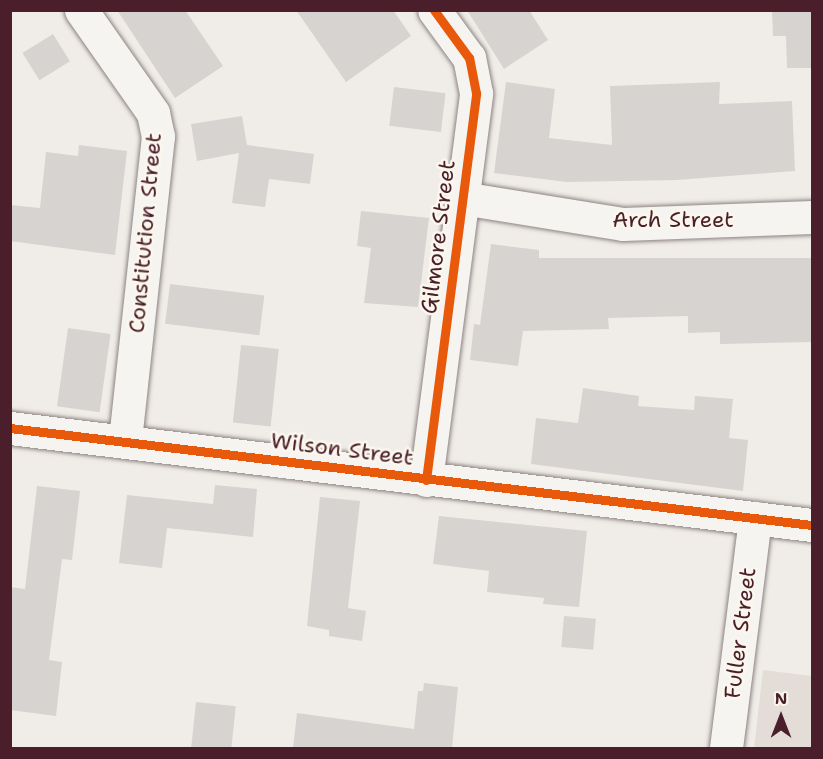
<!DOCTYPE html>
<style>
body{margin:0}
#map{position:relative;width:823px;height:759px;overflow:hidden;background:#f0ede8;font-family:"Shantell Sans",sans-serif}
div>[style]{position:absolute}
.green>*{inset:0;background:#e4ddd7}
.building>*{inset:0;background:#d7d3d0;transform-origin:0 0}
.roads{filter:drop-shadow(0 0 2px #8d8383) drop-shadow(0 0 2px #8d8383)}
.minor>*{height:33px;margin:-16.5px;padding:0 16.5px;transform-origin:16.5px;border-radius:16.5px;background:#f5f4f0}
.cycleway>*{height:9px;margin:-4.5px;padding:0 4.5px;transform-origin:4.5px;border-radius:4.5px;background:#e8590c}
span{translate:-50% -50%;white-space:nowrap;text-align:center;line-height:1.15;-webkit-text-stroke:5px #fbf7ec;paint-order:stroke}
.street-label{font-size:22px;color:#4a1f2b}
.frame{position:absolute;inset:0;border:12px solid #4a1f2b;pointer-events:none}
.north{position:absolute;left:751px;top:687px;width:60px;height:60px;-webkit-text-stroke:4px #fbf7ec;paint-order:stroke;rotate:0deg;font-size:16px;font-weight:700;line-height:24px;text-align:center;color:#4a1f2b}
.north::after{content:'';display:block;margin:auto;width:21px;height:27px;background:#4a1f2b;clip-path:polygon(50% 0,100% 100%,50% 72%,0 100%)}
</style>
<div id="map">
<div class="green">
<i style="clip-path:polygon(763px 670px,812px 676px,812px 748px,754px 748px)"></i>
</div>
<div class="building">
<i style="clip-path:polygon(117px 10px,185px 10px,223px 66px,175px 98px)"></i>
<i style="clip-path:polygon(296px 10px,393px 10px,411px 36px,346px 82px)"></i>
<i style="clip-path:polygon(467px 10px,529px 10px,548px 40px,504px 69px)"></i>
<i style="clip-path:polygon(772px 10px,813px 10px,813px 68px,787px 68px,786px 36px,773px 36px)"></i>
<i style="left:53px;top:34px;width:32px;height:36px;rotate:58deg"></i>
<i style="clip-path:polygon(506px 82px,555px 89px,549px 138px,612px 145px,610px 86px,720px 82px,719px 104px,792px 101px,795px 171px,677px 180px,567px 182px,494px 173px)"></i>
<i style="left:394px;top:87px;width:52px;height:39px;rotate:7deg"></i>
<i style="clip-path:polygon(242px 116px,247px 145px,314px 154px,310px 184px,269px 179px,265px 207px,232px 203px,239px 153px,197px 161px,191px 124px)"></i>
<i style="clip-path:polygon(79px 145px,127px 151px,115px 255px,10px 241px,10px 205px,40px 208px,46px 152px,78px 156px)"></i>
<i style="clip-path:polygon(361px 211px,429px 218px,418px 307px,364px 303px,371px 248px,357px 246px)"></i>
<i style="clip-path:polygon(491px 244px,539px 250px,539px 258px,813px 258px,813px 342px,720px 344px,720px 332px,688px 333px,688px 316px,608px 318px,609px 329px,523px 331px,518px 366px,470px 360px,474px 324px,480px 325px)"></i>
<i style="left:170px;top:284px;width:95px;height:40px;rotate:7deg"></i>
<i style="left:68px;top:328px;width:43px;height:79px;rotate:8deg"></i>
<i style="left:241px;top:345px;width:38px;height:78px;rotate:6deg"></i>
<i style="clip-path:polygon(583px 388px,639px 396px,638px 406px,694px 410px,695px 396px,733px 399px,729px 438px,748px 440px,743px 491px,531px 464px,536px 418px,578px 423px)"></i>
<i style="clip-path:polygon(215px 485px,257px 489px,253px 537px,167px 528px,162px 568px,119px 563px,127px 495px,213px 504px)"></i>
<i style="clip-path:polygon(37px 486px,80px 491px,72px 560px,62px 559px,49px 660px,62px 662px,56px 716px,10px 710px,10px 587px,25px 589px)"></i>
<i style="clip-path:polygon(320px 497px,360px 501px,348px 608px,366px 611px,362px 641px,329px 636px,329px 630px,307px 626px)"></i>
<i style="clip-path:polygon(439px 516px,587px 531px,579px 607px,543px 604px,544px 598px,487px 592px,489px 571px,433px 564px)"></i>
<i style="left:564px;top:616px;width:32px;height:31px;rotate:5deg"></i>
<i style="clip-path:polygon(424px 683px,458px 687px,452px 748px,293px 748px,297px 713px,414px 729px,418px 691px,423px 691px)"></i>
<i style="left:196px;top:702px;width:40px;height:46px;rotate:6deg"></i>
</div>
<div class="roads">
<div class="minor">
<i style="left:81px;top:10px;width:126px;rotate:55deg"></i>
<i style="left:153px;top:113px;width:24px;rotate:78deg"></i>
<i style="left:158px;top:136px;width:307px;rotate:96.2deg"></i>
<i style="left:462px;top:198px;width:163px;rotate:9.2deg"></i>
<i style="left:623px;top:224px;width:189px;rotate:-2.1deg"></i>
<i style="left:10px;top:428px;width:808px;rotate:6.9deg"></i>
<i style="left:426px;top:480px;width:390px;rotate:-82.6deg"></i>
<i style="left:476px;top:93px;width:36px;rotate:-101deg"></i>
<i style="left:469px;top:58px;width:59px;rotate:-126.1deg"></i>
<i style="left:726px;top:748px;width:232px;rotate:-82.8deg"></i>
</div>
</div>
<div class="cycleway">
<i style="left:10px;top:428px;width:808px;rotate:6.9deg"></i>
<i style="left:426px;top:480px;width:390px;rotate:-82.6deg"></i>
<i style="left:476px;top:93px;width:36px;rotate:-101deg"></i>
<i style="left:469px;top:58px;width:59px;rotate:-126.1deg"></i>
</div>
<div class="street-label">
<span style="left:673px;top:220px">Arch Street</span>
<span style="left:145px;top:233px;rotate:-85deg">Constitution Street</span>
<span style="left:438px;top:237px;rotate:-83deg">Gilmore Street</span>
<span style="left:342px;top:449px;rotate:7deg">Wilson Street</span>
<span style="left:740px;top:633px;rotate:-83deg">Fuller Street</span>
</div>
<div class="frame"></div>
<div class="north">N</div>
</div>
